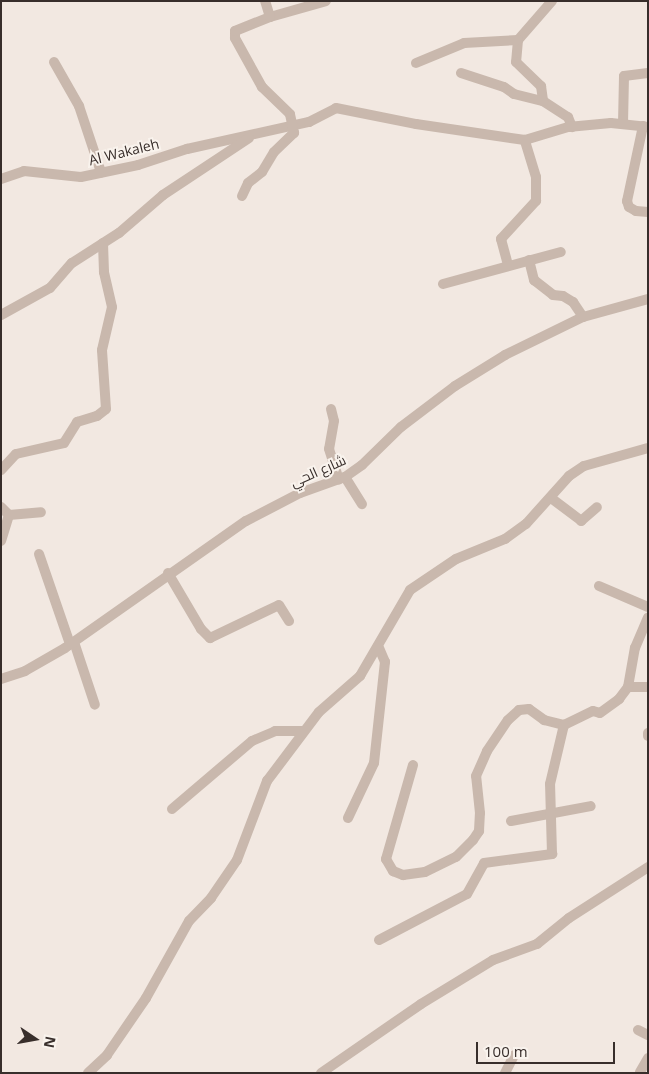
<!DOCTYPE html>
<meta charset="utf-8">
<style>
body{margin:0}
#map{position:relative;width:649px;height:1074px;overflow:hidden;background:#f2e8e1;font-family:"Open Sans",Cairo,sans-serif}
div>[style]{position:absolute}
.minor>*{height:10px;margin:-5px;padding:0 5px;transform-origin:5px;border-radius:5px;background:#c9b8ad}
span{translate:-50% -50%;white-space:nowrap;text-align:center;line-height:1.15;-webkit-text-stroke:4px #f9f3ed;paint-order:stroke}
.street-label{font-size:14px;color:#382e2b}
.frame{position:absolute;inset:0;border:2px solid #382e2b;pointer-events:none}
.north{position:absolute;left:10px;top:1014px;width:50px;height:50px;-webkit-text-stroke:4px #f9f3ed;paint-order:stroke;rotate:102deg;font-size:14px;font-weight:700;line-height:20px;text-align:center;color:#382e2b}
.north::after{content:'';display:block;margin:auto;width:18px;height:22px;background:#382e2b;clip-path:polygon(50% 0,100% 100%,50% 72%,0 100%)}
.scale{position:absolute;left:476px;top:1042px;width:139px;height:22px;box-sizing:border-box;border:2px solid #382e2b;border-top:0;padding-left:6px;font-size:15px;line-height:18px;white-space:nowrap;color:#382e2b;-webkit-text-stroke:4px #f9f3ed;paint-order:stroke}
</style>
<div id="map">
<div class="minor">
<i style="left:552px;top:1px;width:52px;rotate:131.1deg"></i>
<i style="left:518px;top:40px;width:22px;rotate:95deg"></i>
<i style="left:516px;top:62px;width:35px;rotate:44deg"></i>
<i style="left:541px;top:86px;width:15px;rotate:82deg"></i>
<i style="left:543px;top:101px;width:30px;rotate:33deg"></i>
<i style="left:568px;top:117px;width:11px;rotate:68deg"></i>
<i style="left:270px;top:17px;width:58px;rotate:-15.9deg"></i>
<i style="left:54px;top:62px;width:51px;rotate:60.4deg"></i>
<i style="left:79px;top:106px;width:70px;rotate:71.6deg"></i>
<i style="left:416px;top:63px;width:52px;rotate:-22.6deg"></i>
<i style="left:464px;top:43px;width:54px;rotate:-3.2deg"></i>
<i style="left:461px;top:73px;width:45px;rotate:18deg"></i>
<i style="left:504px;top:87px;width:12px;rotate:35deg"></i>
<i style="left:514px;top:94px;width:30px;rotate:14deg"></i>
<i style="left:623px;top:124px;width:48px;rotate:-88.8deg"></i>
<i style="left:624px;top:76px;width:24px;rotate:-7deg"></i>
<i style="left:643px;top:126px;width:77px;rotate:102deg"></i>
<i style="left:627px;top:201px;width:6px;rotate:72deg"></i>
<i style="left:629px;top:207px;width:8px;rotate:30deg"></i>
<i style="left:636px;top:211px;width:12px;rotate:5deg"></i>
<i style="left:1px;top:179px;width:24px;rotate:-19deg"></i>
<i style="left:24px;top:171px;width:57px;rotate:6deg"></i>
<i style="left:81px;top:177px;width:58px;rotate:-11.9deg"></i>
<i style="left:138px;top:165px;width:52px;rotate:-18.1deg"></i>
<i style="left:187px;top:149px;width:125px;rotate:-12.5deg"></i>
<i style="left:309px;top:122px;width:30px;rotate:-27deg"></i>
<i style="left:336px;top:108px;width:82px;rotate:11.3deg"></i>
<i style="left:416px;top:124px;width:110px;rotate:8.4deg"></i>
<i style="left:525px;top:140px;width:45px;rotate:-16.8deg"></i>
<i style="left:568px;top:127px;width:43px;rotate:-5.3deg"></i>
<i style="left:611px;top:123px;width:37px;rotate:6deg"></i>
<i style="left:242px;top:196px;width:14px;rotate:-65deg"></i>
<i style="left:248px;top:183px;width:18px;rotate:-38deg"></i>
<i style="left:262px;top:172px;width:23px;rotate:-59deg"></i>
<i style="left:274px;top:152px;width:28px;rotate:-44deg"></i>
<i style="left:294px;top:133px;width:19px;rotate:-102deg"></i>
<i style="left:290px;top:114px;width:39px;rotate:-136deg"></i>
<i style="left:262px;top:87px;width:56px;rotate:-118.9deg"></i>
<i style="left:235px;top:38px;width:7px;rotate:-90deg"></i>
<i style="left:235px;top:31px;width:38px;rotate:-22deg"></i>
<i style="left:270px;top:17px;width:17px;rotate:-107deg"></i>
<i style="left:529px;top:260px;width:21px;rotate:76deg"></i>
<i style="left:534px;top:280px;width:24px;rotate:38deg"></i>
<i style="left:553px;top:295px;width:10px;rotate:6deg"></i>
<i style="left:563px;top:296px;width:12px;rotate:31deg"></i>
<i style="left:573px;top:302px;width:18px;rotate:56deg"></i>
<i style="left:508px;top:265px;width:27px;rotate:-105deg"></i>
<i style="left:501px;top:239px;width:52px;rotate:-47.4deg"></i>
<i style="left:536px;top:201px;width:24px;rotate:-90deg"></i>
<i style="left:536px;top:177px;width:39px;rotate:-107deg"></i>
<i style="left:443px;top:284px;width:122px;rotate:-15.2deg"></i>
<i style="left:1px;top:315px;width:56px;rotate:-28.9deg"></i>
<i style="left:50px;top:288px;width:33px;rotate:-49deg"></i>
<i style="left:72px;top:263px;width:56px;rotate:-32.6deg"></i>
<i style="left:119px;top:233px;width:58px;rotate:-40.8deg"></i>
<i style="left:163px;top:195px;width:103px;rotate:-33.5deg"></i>
<i style="left:331px;top:409px;width:12px;rotate:76deg"></i>
<i style="left:334px;top:421px;width:28px;rotate:100deg"></i>
<i style="left:329px;top:449px;width:32px;rotate:72deg"></i>
<i style="left:1px;top:470px;width:22px;rotate:-47deg"></i>
<i style="left:16px;top:454px;width:49px;rotate:-12.9deg"></i>
<i style="left:64px;top:443px;width:25px;rotate:-58deg"></i>
<i style="left:77px;top:422px;width:21px;rotate:-17deg"></i>
<i style="left:97px;top:416px;width:11px;rotate:-38deg"></i>
<i style="left:106px;top:409px;width:59px;rotate:-93.9deg"></i>
<i style="left:102px;top:350px;width:44px;rotate:-76.9deg"></i>
<i style="left:112px;top:307px;width:36px;rotate:-103deg"></i>
<i style="left:104px;top:272px;width:29px;rotate:-92deg"></i>
<i style="left:345px;top:477px;width:32px;rotate:58deg"></i>
<i style="left:551px;top:498px;width:38px;rotate:37deg"></i>
<i style="left:581px;top:521px;width:21px;rotate:-41deg"></i>
<i style="left:1px;top:507px;width:11px;rotate:45deg"></i>
<i style="left:9px;top:515px;width:27px;rotate:107deg"></i>
<i style="left:9px;top:515px;width:32px;rotate:-5deg"></i>
<i style="left:39px;top:554px;width:95px;rotate:71deg"></i>
<i style="left:168px;top:573px;width:65px;rotate:59.5deg"></i>
<i style="left:201px;top:629px;width:13px;rotate:45deg"></i>
<i style="left:210px;top:638px;width:76px;rotate:-25.6deg"></i>
<i style="left:279px;top:605px;width:19px;rotate:58deg"></i>
<i style="left:599px;top:586px;width:53px;rotate:23.2deg"></i>
<i style="left:74px;top:642px;width:66px;rotate:71.6deg"></i>
<i style="left:1px;top:679px;width:25px;rotate:-18deg"></i>
<i style="left:25px;top:671px;width:46px;rotate:-29.9deg"></i>
<i style="left:65px;top:648px;width:221px;rotate:-35.1deg"></i>
<i style="left:246px;top:521px;width:61px;rotate:-27.4deg"></i>
<i style="left:300px;top:493px;width:48px;rotate:-19.6deg"></i>
<i style="left:345px;top:477px;width:21px;rotate:-35deg"></i>
<i style="left:362px;top:465px;width:54px;rotate:-44.3deg"></i>
<i style="left:401px;top:427px;width:68px;rotate:-37.2deg"></i>
<i style="left:455px;top:386px;width:59px;rotate:-31.8deg"></i>
<i style="left:505px;top:355px;width:87px;rotate:-26deg"></i>
<i style="left:583px;top:317px;width:67px;rotate:-15.5deg"></i>
<i style="left:628px;top:687px;width:20px"></i>
<i style="left:648px;top:733px;width:3px;rotate:90deg"></i>
<i style="left:413px;top:765px;width:98px;rotate:106deg"></i>
<i style="left:386px;top:859px;width:14px;rotate:60deg"></i>
<i style="left:393px;top:871px;width:11px;rotate:22deg"></i>
<i style="left:403px;top:875px;width:22px;rotate:-8deg"></i>
<i style="left:425px;top:872px;width:34px;rotate:-26deg"></i>
<i style="left:456px;top:857px;width:24px;rotate:-45deg"></i>
<i style="left:473px;top:840px;width:11px;rotate:-56deg"></i>
<i style="left:479px;top:831px;width:18px;rotate:-87deg"></i>
<i style="left:480px;top:813px;width:37px;rotate:-96deg"></i>
<i style="left:476px;top:776px;width:27px;rotate:-66deg"></i>
<i style="left:487px;top:751px;width:37px;rotate:-56deg"></i>
<i style="left:508px;top:720px;width:15px;rotate:-42deg"></i>
<i style="left:519px;top:710px;width:10px;rotate:-6deg"></i>
<i style="left:529px;top:709px;width:19px;rotate:36deg"></i>
<i style="left:544px;top:720px;width:21px;rotate:14deg"></i>
<i style="left:564px;top:725px;width:32px;rotate:-26deg"></i>
<i style="left:593px;top:711px;width:7px;rotate:16deg"></i>
<i style="left:600px;top:713px;width:24px;rotate:-36deg"></i>
<i style="left:619px;top:699px;width:15px;rotate:-53deg"></i>
<i style="left:628px;top:687px;width:40px;rotate:-80deg"></i>
<i style="left:635px;top:648px;width:33px;rotate:-67deg"></i>
<i style="left:172px;top:809px;width:105px;rotate:-40.4deg"></i>
<i style="left:252px;top:741px;width:25px;rotate:-23deg"></i>
<i style="left:275px;top:731px;width:28px"></i>
<i style="left:348px;top:818px;width:61px;rotate:-64.7deg"></i>
<i style="left:374px;top:763px;width:102px;rotate:-83.8deg"></i>
<i style="left:385px;top:662px;width:15px;rotate:-113deg"></i>
<i style="left:511px;top:821px;width:81px;rotate:-10.6deg"></i>
<i style="left:379px;top:940px;width:99px;rotate:-27.6deg"></i>
<i style="left:467px;top:894px;width:35px;rotate:-61deg"></i>
<i style="left:484px;top:863px;width:69px;rotate:-7.5deg"></i>
<i style="left:552px;top:854px;width:70px;rotate:-91.6deg"></i>
<i style="left:550px;top:784px;width:61px;rotate:-76.7deg"></i>
<i style="left:638px;top:1030px;width:11px;rotate:27deg"></i>
<i style="left:640px;top:1072px;width:16px;rotate:-60deg"></i>
<i style="left:88px;top:1073px;width:26px;rotate:-43deg"></i>
<i style="left:107px;top:1055px;width:69px;rotate:-55.6deg"></i>
<i style="left:146px;top:998px;width:88px;rotate:-60.8deg"></i>
<i style="left:189px;top:921px;width:32px;rotate:-46deg"></i>
<i style="left:211px;top:898px;width:46px;rotate:-55.6deg"></i>
<i style="left:237px;top:860px;width:85px;rotate:-69.2deg"></i>
<i style="left:267px;top:781px;width:86px;rotate:-53deg"></i>
<i style="left:319px;top:712px;width:55px;rotate:-41.3deg"></i>
<i style="left:360px;top:676px;width:99px;rotate:-59.8deg"></i>
<i style="left:410px;top:590px;width:55px;rotate:-34deg"></i>
<i style="left:456px;top:559px;width:53px;rotate:-22.2deg"></i>
<i style="left:505px;top:539px;width:26px;rotate:-36deg"></i>
<i style="left:526px;top:524px;width:64px;rotate:-48.1deg"></i>
<i style="left:569px;top:476px;width:18px;rotate:-34deg"></i>
<i style="left:584px;top:466px;width:66px;rotate:-15.7deg"></i>
<i style="left:321px;top:1073px;width:121px;rotate:-34.6deg"></i>
<i style="left:421px;top:1004px;width:84px;rotate:-31.4deg"></i>
<i style="left:493px;top:960px;width:47px;rotate:-20deg"></i>
<i style="left:537px;top:944px;width:41px;rotate:-39.1deg"></i>
<i style="left:569px;top:918px;width:94px;rotate:-32.8deg"></i>
<i style="left:505px;top:1073px;width:20px;rotate:-63deg"></i>
</div>
<div class="street-label">
<span style="left:124px;top:152px;rotate:-14deg">Al Wakaleh</span>
<span style="left:318px;top:471px;rotate:-24deg">شارع الحي</span>
</div>
<div class="frame"></div>
<div class="north">N</div>
<div class="scale">100 m</div>
</div>
